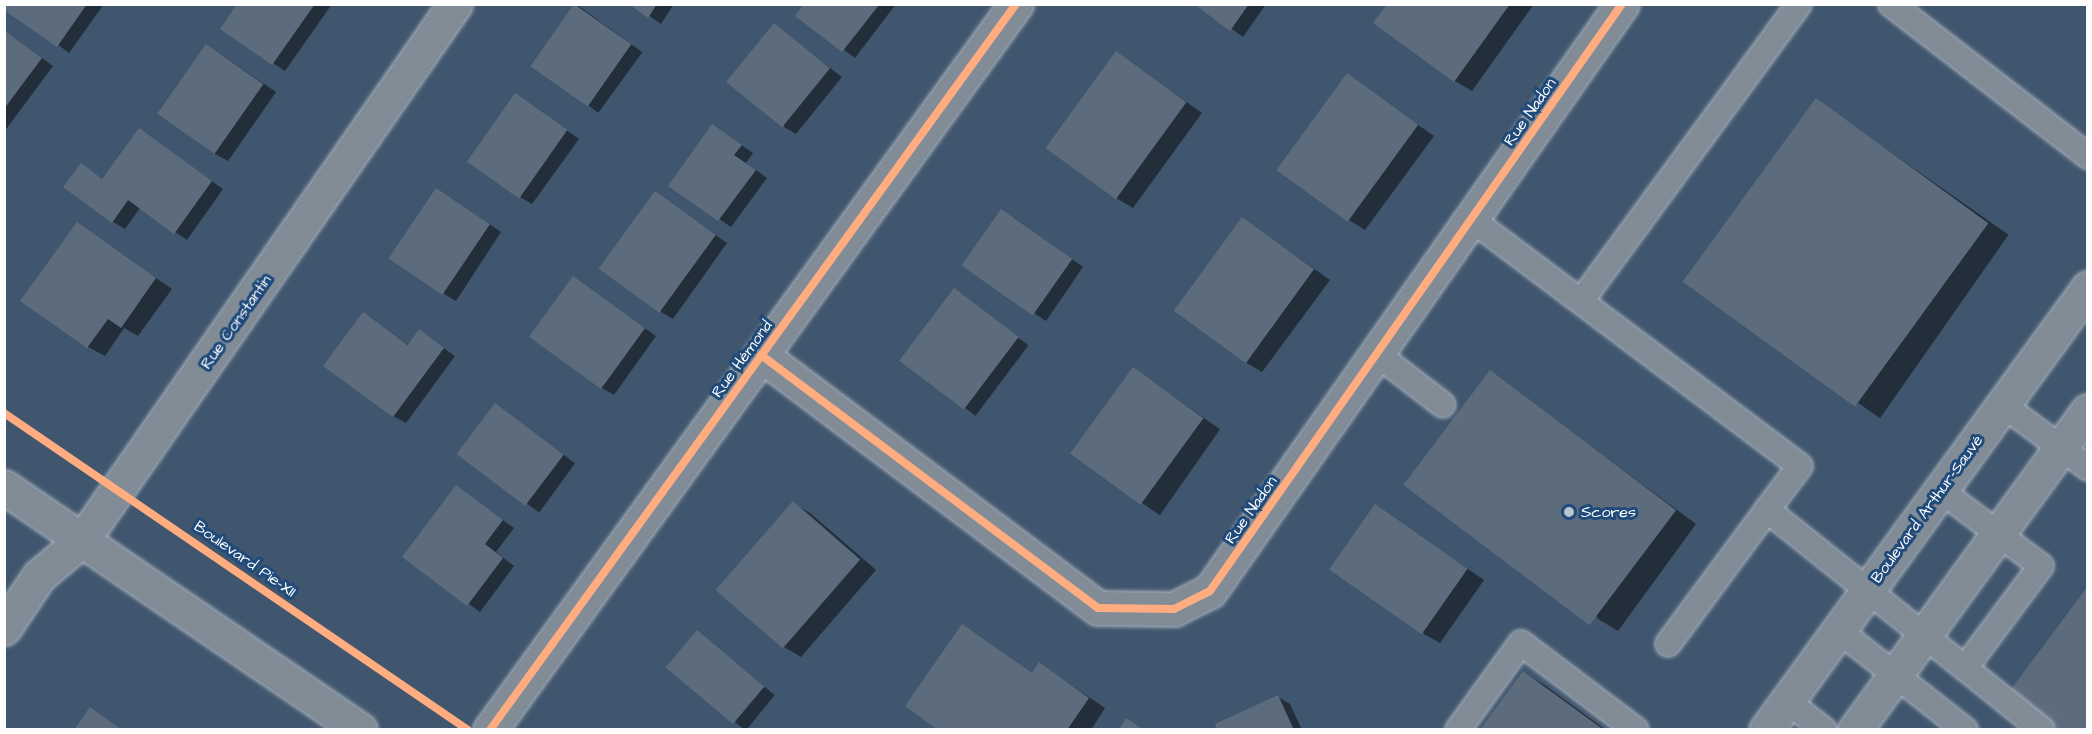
<!DOCTYPE html>
<meta charset="utf-8">
<style>
body{margin:0}
#map{position:relative;width:2092px;height:734px;overflow:hidden;background:#40566e;font-family:"Architects Daughter",sans-serif}
div>[style]{position:absolute}
.shadow>*{inset:0;background:#0007;transform-origin:0 0}
.building>*{inset:0;background:#5c6c7d;transform-origin:0 0}
.roads{filter:drop-shadow(0 0 2px #a9b3be) drop-shadow(0 0 2px #a9b3be)}
.service>*{height:24px;margin:-12px;padding:0 12px;transform-origin:12px;border-radius:12px;background:#818c97}
.minor>*{height:33px;margin:-16.5px;padding:0 16.5px;transform-origin:16.5px;border-radius:16.5px;background:#818c97}
.tertiary>*{height:33px;margin:-16.5px;padding:0 16.5px;transform-origin:16.5px;border-radius:16.5px;background:#818c97}
.primary>*{height:33px;margin:-16.5px;padding:0 16.5px;transform-origin:16.5px;border-radius:16.5px;background:#818c97}
.cycleway>*{height:8px;margin:-4px;padding:0 4px;transform-origin:4px;border-radius:4px;background:#ffac80}
.dots>*{width:16px;height:16px;translate:-50% -50%;box-sizing:border-box;border:3px solid #1f4a7a;border-radius:50%}
span{translate:-50% -50%;white-space:nowrap;text-align:center;line-height:1.15;-webkit-text-stroke:6px #1f4a7a;paint-order:stroke}
.street-label{font-size:16px;color:#fff}
.poi-label{font-size:16px;color:#fff}
.left{translate:0 -50%;text-align:left}
.frame{position:absolute;inset:0;border:6px solid #fff;pointer-events:none}
</style>
<div id="map">
<div class="shadow">
<i style="clip-path:polygon(4px 4px,104px 4px,69px 53px)"></i>
<i style="clip-path:polygon(239px 4px,332px 4px,285px 71px,222px 29px)"></i>
<i style="left:576px;top:4px;width:82px;height:75px;rotate:36deg"></i>
<i style="clip-path:polygon(632px 4px,674px 4px,661px 24px)"></i>
<i style="clip-path:polygon(805px 4px,896px 4px,855px 58px,797px 15px)"></i>
<i style="clip-path:polygon(1197px 4px,1266px 4px,1243px 37px)"></i>
<i style="clip-path:polygon(1389px 4px,1534px 4px,1472px 91px,1455px 81px)"></i>
<i style="clip-path:polygon(774px 25px,842px 77px,796px 134px,784px 127px)"></i>
<i style="clip-path:polygon(4px 30px,53px 66px,4px 132px)"></i>
<i style="clip-path:polygon(207px 45px,276px 92px,228px 161px,215px 154px)"></i>
<i style="clip-path:polygon(1116px 52px,1202px 113px,1133px 208px,1116px 198px)"></i>
<i style="clip-path:polygon(1347px 75px,1434px 136px,1365px 230px,1349px 220px)"></i>
<i style="clip-path:polygon(516px 95px,579px 139px,532px 204px,520px 197px)"></i>
<i style="left:1816px;top:100px;width:235px;height:224px;rotate:35deg"></i>
<i style="clip-path:polygon(713px 126px,753px 153px,746px 163px,767px 178px,731px 227px,670px 185px)"></i>
<i style="clip-path:polygon(139px 130px,223px 189px,187px 240px,140px 208px,125px 229px,113px 222px,81px 165px,102px 179px)"></i>
<i style="clip-path:polygon(655px 193px,727px 243px,673px 319px,661px 312px)"></i>
<i style="clip-path:polygon(449px 197px,501px 232px,456px 301px,444px 294px)"></i>
<i style="clip-path:polygon(1014px 218px,1083px 267px,1046px 321px,964px 266px)"></i>
<i style="clip-path:polygon(1243px 219px,1330px 280px,1262px 372px,1245px 362px)"></i>
<i style="clip-path:polygon(77px 224px,172px 289px,138px 336px,124px 328px,105px 356px,88px 347px)"></i>
<i style="clip-path:polygon(573px 278px,656px 336px,614px 395px,602px 388px)"></i>
<i style="left:955px;top:290px;width:92px;height:88px;rotate:37deg"></i>
<i style="clip-path:polygon(364px 314px,409px 345px,419px 331px,455px 356px,406px 423px,393px 416px)"></i>
<i style="left:1134px;top:369px;width:105px;height:105px;rotate:35deg"></i>
<i style="clip-path:polygon(1491px 372px,1696px 524px,1618px 631px,1598px 619px)"></i>
<i style="left:495px;top:405px;width:99px;height:61px;rotate:36deg"></i>
<i style="clip-path:polygon(456px 487px,514px 528px,496px 552px,514px 566px,480px 612px,404px 557px)"></i>
<i style="clip-path:polygon(793px 503px,810px 513px,876px 570px,801px 657px,784px 647px)"></i>
<i style="clip-path:polygon(1375px 506px,1484px 580px,1440px 643px,1424px 634px)"></i>
<i style="clip-path:polygon(962px 626px,1033px 674px,1040px 664px,1105px 708px,1091px 730px,940px 730px)"></i>
<i style="left:697px;top:632px;width:100px;height:46px;rotate:39deg"></i>
<i style="clip-path:polygon(1523px 672px,1543px 684px,1606px 730px,1482px 730px)"></i>
<i style="clip-path:polygon(1278px 697px,1290px 704px,1302px 730px,1219px 730px)"></i>
</div>
<div class="building">
<i style="clip-path:polygon(4px 4px,87px 4px,57px 47px,4px 10px)"></i>
<i style="clip-path:polygon(237px 4px,315px 4px,272px 65px,220px 29px)"></i>
<i style="left:574px;top:4px;width:70px;height:76px;rotate:35deg"></i>
<i style="clip-path:polygon(629px 4px,657px 4px,648px 18px)"></i>
<i style="clip-path:polygon(1194px 4px,1249px 4px,1230px 31px)"></i>
<i style="clip-path:polygon(1387px 4px,1510px 4px,1454px 82px,1373px 23px)"></i>
<i style="clip-path:polygon(803px 5px,879px 5px,842px 52px,795px 16px)"></i>
<i style="left:774px;top:23px;width:72px;height:76px;rotate:39deg"></i>
<i style="clip-path:polygon(4px 30px,42px 58px,4px 109px)"></i>
<i style="left:206px;top:44px;width:70px;height:85px;rotate:35deg"></i>
<i style="left:1116px;top:51px;width:87px;height:120px;rotate:36deg"></i>
<i style="left:1347px;top:73px;width:88px;height:120px;rotate:36deg"></i>
<i style="left:515px;top:93px;width:64px;height:84px;rotate:35deg"></i>
<i style="left:1816px;top:98px;width:213px;height:227px;rotate:36deg"></i>
<i style="clip-path:polygon(712px 124px,742px 145px,734px 155px,756px 170px,718px 221px,668px 186px)"></i>
<i style="clip-path:polygon(139px 128px,212px 181px,174px 234px,128px 200px,112px 223px,63px 187px,81px 163px,102px 179px)"></i>
<i style="left:436px;top:188px;width:65px;height:85px;rotate:34deg"></i>
<i style="left:655px;top:191px;width:75px;height:96px;rotate:36deg"></i>
<i style="left:1001px;top:209px;width:87px;height:69px;rotate:35deg"></i>
<i style="left:1242px;top:217px;width:89px;height:116px;rotate:36deg"></i>
<i style="clip-path:polygon(77px 222px,156px 278px,121px 328px,108px 319px,87px 348px,20px 301px)"></i>
<i style="left:573px;top:276px;width:89px;height:75px;rotate:36deg"></i>
<i style="left:954px;top:288px;width:81px;height:91px;rotate:37deg"></i>
<i style="clip-path:polygon(363px 312px,408px 345px,419px 329px,444px 348px,393px 417px,323px 366px)"></i>
<i style="left:1133px;top:367px;width:87px;height:107px;rotate:36deg"></i>
<i style="left:1490px;top:370px;width:233px;height:144px;rotate:37deg"></i>
<i style="left:495px;top:403px;width:86px;height:64px;rotate:37deg"></i>
<i style="clip-path:polygon(456px 485px,503px 520px,485px 544px,503px 558px,467px 606px,402px 557px)"></i>
<i style="left:793px;top:501px;width:89px;height:118px;rotate:41deg"></i>
<i style="left:1375px;top:504px;width:113px;height:80px;rotate:35deg"></i>
<i style="clip-path:polygon(2088px 586px,2088px 730px,2060px 730px,2009px 692px)"></i>
<i style="clip-path:polygon(962px 624px,1032px 673px,1039px 662px,1089px 698px,1067px 730px,938px 730px,905px 706px)"></i>
<i style="left:697px;top:630px;width:88px;height:49px;rotate:40deg"></i>
<i style="clip-path:polygon(1523px 671px,1604px 730px,1480px 730px)"></i>
<i style="clip-path:polygon(1278px 695px,1294px 730px,1217px 730px,1215px 724px)"></i>
<i style="clip-path:polygon(90px 707px,122px 730px,74px 730px)"></i>
<i style="clip-path:polygon(1126px 718px,1144px 730px,1119px 730px)"></i>
</div>
<div class="roads">
<div class="service">
<i style="left:1891px;top:4px;width:249px;rotate:37.7deg"></i>
<i style="left:1471px;top:219px;width:411px;rotate:36.9deg"></i>
<i style="left:1800px;top:466px;width:55px;rotate:126.9deg"></i>
<i style="left:1581px;top:301px;width:368px;rotate:-53.7deg"></i>
<i style="left:1377px;top:354px;width:83px;rotate:37.7deg"></i>
<i style="left:2003px;top:405px;width:106px;rotate:36.5deg"></i>
<i style="left:1838px;top:630px;width:162px;rotate:38.2deg"></i>
<i style="left:1668px;top:644px;width:167px;rotate:-53.5deg"></i>
<i style="left:1767px;top:510px;width:253px;rotate:38.6deg"></i>
<i style="left:1965px;top:668px;width:127px;rotate:-53.3deg"></i>
<i style="left:2041px;top:566px;width:125px;rotate:-143.1deg"></i>
<i style="left:1965px;top:668px;width:99px;rotate:38.8deg"></i>
<i style="left:1787px;top:701px;width:47px;rotate:38.1deg"></i>
<i style="left:1458px;top:730px;width:107px;rotate:-54.1deg"></i>
<i style="left:1521px;top:643px;width:144px;rotate:37.1deg"></i>
</div>
<div class="minor">
<i style="left:761px;top:355px;width:421px;rotate:36.9deg"></i>
<i style="left:1098px;top:608px;width:76px;rotate:0.8deg"></i>
<i style="left:1174px;top:609px;width:40px;rotate:-26.6deg"></i>
<i style="left:1210px;top:591px;width:717px;rotate:-54.94deg"></i>
<i style="left:83px;top:539px;width:652px;rotate:-55.19deg"></i>
<i style="left:490px;top:730px;width:897px;rotate:-54.08deg"></i>
</div>
<div class="tertiary">
<i style="left:4px;top:487px;width:431px;rotate:34.3deg"></i>
<i style="left:4px;top:628px;width:63px;rotate:-56.1deg"></i>
<i style="left:39px;top:576px;width:57px;rotate:-40.1deg"></i>
</div>
<div class="primary">
<i style="left:1766px;top:730px;width:547px;rotate:-53.93deg"></i>
<i style="left:1855px;top:730px;width:395px;rotate:-53.9deg"></i>
</div>
</div>
<div class="cycleway">
<i style="left:761px;top:355px;width:421px;rotate:36.9deg"></i>
<i style="left:1098px;top:608px;width:76px;rotate:0.8deg"></i>
<i style="left:1174px;top:609px;width:40px;rotate:-26.6deg"></i>
<i style="left:1210px;top:591px;width:717px;rotate:-54.94deg"></i>
<i style="left:4px;top:413px;width:562px;rotate:34.34deg"></i>
<i style="left:490px;top:730px;width:897px;rotate:-54.08deg"></i>
</div>
<div class="dots">
<i style="left:1569px;top:512px;background:#bcc4cc"></i>
</div>
<div class="street-label">
<span style="left:1530px;top:112px;rotate:-55deg">Rue Nadon</span>
<span style="left:236px;top:322px;rotate:-55deg">Rue Constantin</span>
<span style="left:742px;top:359px;rotate:-54deg">Rue Hémond</span>
<span style="left:1927px;top:509px;rotate:-54deg">Boulevard Arthur-Sauvé</span>
<span style="left:1251px;top:510px;rotate:-55deg">Rue Nadon</span>
<span style="left:245px;top:559px;rotate:35deg">Boulevard Pie-XII</span>
</div>
<div class="poi-label">
<span class="left" style="left:1581px;top:512px">Scores</span>
</div>
<div class="frame"></div>
</div>
